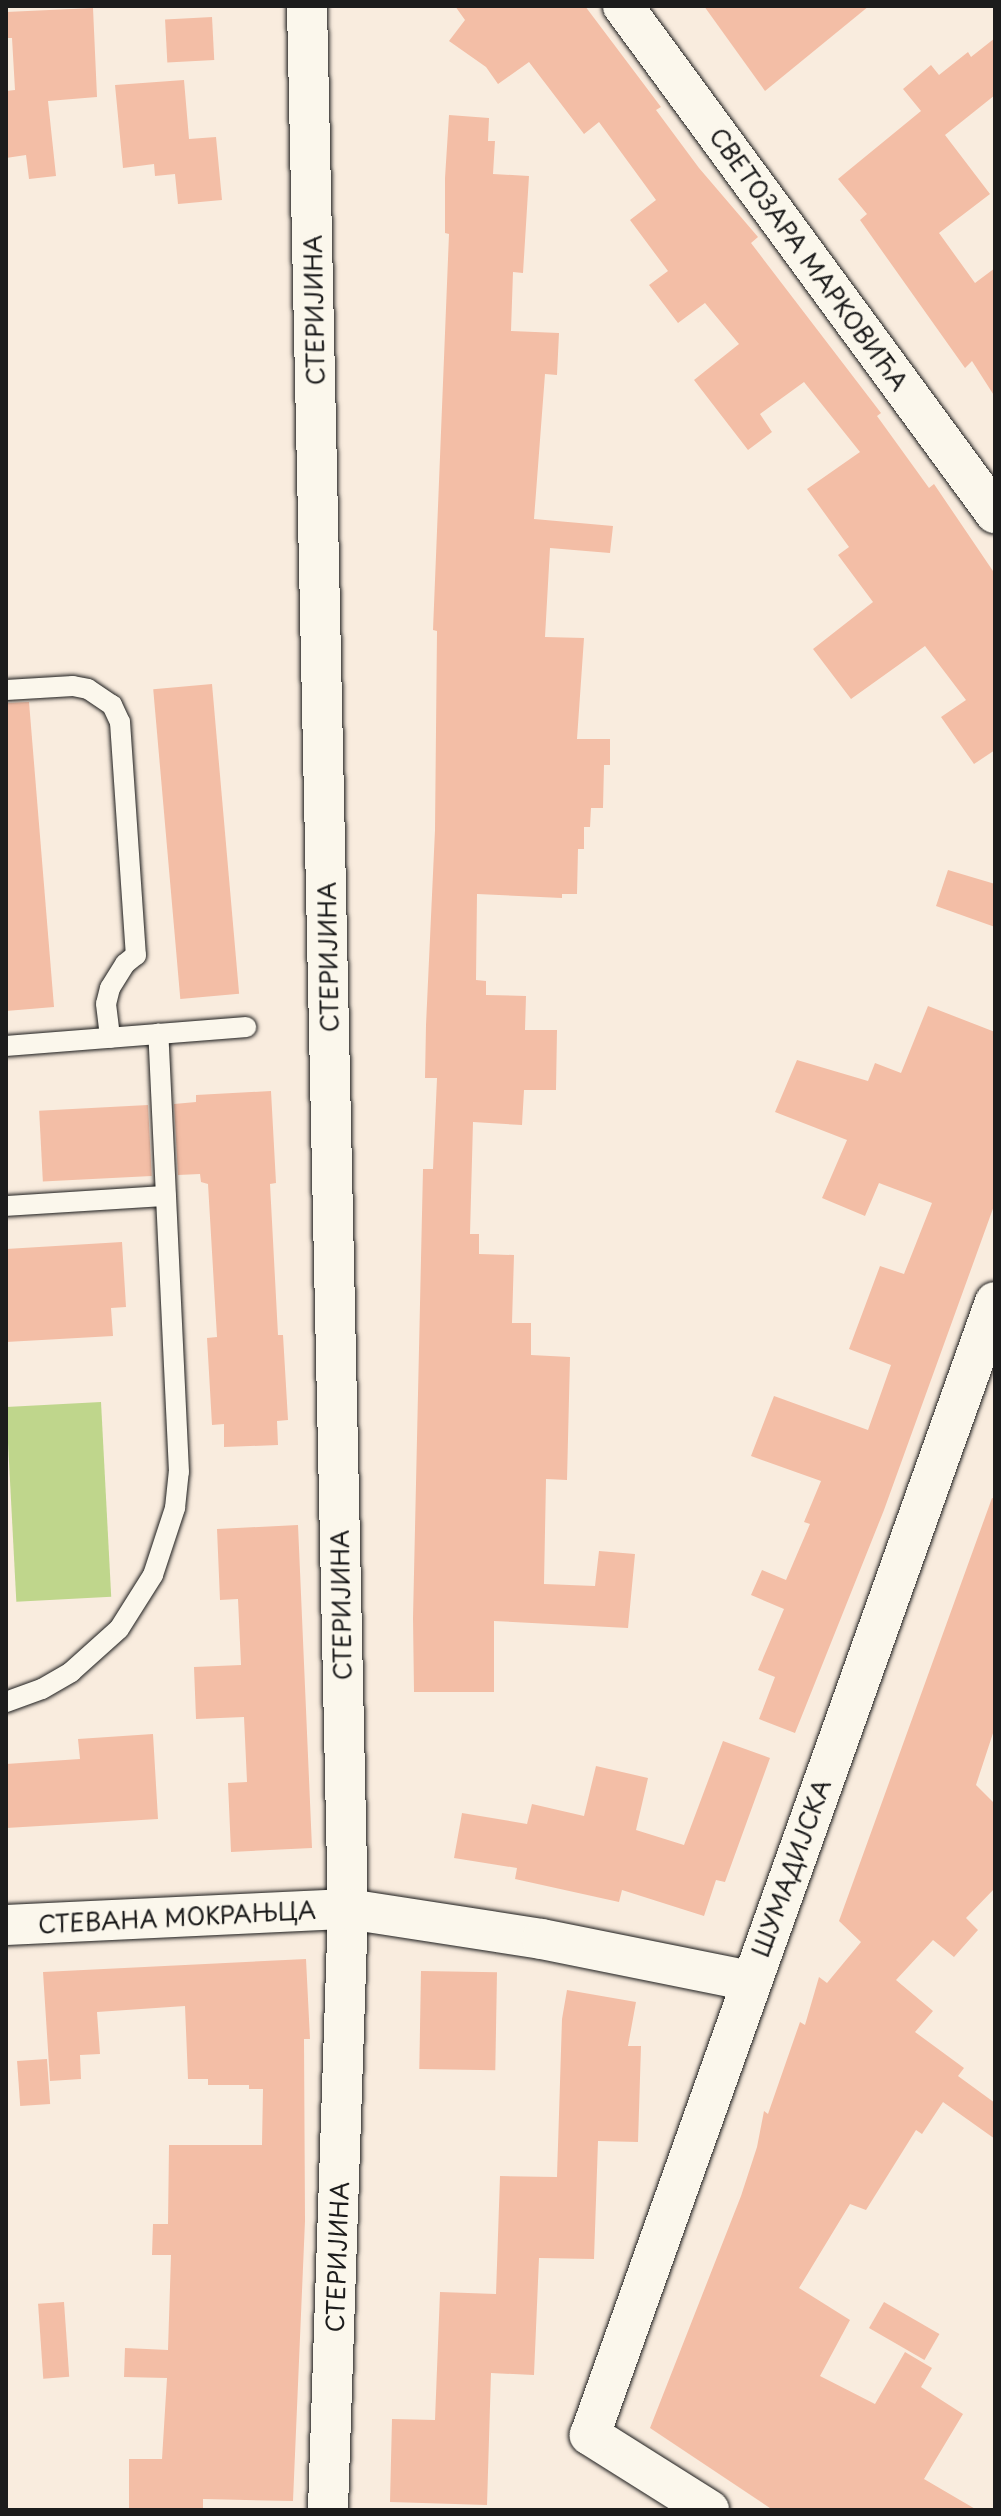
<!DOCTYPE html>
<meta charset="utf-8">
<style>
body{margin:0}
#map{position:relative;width:1001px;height:2516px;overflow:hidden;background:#f9ecde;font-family:"Playpen Sans",sans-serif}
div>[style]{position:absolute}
.green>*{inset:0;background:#bfd68c;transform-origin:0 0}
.building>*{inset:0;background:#f3bea6;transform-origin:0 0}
.roads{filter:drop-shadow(0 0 2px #1c1c1c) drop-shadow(0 0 2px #1c1c1c)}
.lane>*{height:20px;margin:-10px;padding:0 10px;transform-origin:10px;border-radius:10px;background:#fbf7ec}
.street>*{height:40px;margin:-20px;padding:0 20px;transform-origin:20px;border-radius:20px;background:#fbf7ec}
span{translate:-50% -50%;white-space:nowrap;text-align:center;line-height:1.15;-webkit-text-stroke:6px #fbf7ec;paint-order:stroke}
.street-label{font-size:24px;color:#1c1c1c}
.frame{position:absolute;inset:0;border:8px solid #1c1c1c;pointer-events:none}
</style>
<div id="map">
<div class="green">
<i style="left:101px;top:1402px;width:195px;height:95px;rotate:87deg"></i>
</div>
<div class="building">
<i style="clip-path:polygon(455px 6px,585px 6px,661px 107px,656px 110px,699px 168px,758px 237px,751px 243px,881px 413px,877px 416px,929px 488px,934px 484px,995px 574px,995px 750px,974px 764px,941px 717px,966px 700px,925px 646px,851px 699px,813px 649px,873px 602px,838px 555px,849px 547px,807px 489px,860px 452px,804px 382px,760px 414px,772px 432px,748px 450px,694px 380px,739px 344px,705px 303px,678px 323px,649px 285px,668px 271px,630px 220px,656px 200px,599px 122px,584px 134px,529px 62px,498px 84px,486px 67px,449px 41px,465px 20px)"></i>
<i style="clip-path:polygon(704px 6px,869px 6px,765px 91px)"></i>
<i style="clip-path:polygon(93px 8px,97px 97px,48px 101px,56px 176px,29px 179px,26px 155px,6px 158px,6px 91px,15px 90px,12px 38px,6px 38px,6px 12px)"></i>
<i style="left:212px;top:17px;width:43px;height:47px;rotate:87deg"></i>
<i style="clip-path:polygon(995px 38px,995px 95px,945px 135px,990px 194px,939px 233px,975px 283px,995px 268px,995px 397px,972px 361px,965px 368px,860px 220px,867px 214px,838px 179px,921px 111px,903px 89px,931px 65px,939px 75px,968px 52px,971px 57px)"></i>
<i style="clip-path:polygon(184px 80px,189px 139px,216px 137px,222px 200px,178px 204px,175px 174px,155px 176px,154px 164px,123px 168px,115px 85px)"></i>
<i style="clip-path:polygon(449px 115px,489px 118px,488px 141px,495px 141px,493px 174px,529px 176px,523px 273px,513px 272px,511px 331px,559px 333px,557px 375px,545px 374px,534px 519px,613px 526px,610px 553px,550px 548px,545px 637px,584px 638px,577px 739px,610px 739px,610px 765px,604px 765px,603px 808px,591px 808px,590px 827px,584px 827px,584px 849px,578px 849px,577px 894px,562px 894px,562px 898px,477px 894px,476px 980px,486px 981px,486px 995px,526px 996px,525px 1030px,557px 1030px,556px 1090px,524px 1090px,522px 1125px,473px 1122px,470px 1234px,479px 1234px,479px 1254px,514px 1255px,512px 1323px,531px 1323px,531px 1355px,570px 1357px,567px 1480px,546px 1479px,544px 1584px,595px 1586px,599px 1551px,635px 1554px,628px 1628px,494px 1621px,494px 1692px,414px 1692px,413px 1618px,423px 1169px,433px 1169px,437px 1078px,425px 1078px,426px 1025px,435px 830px,437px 631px,433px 630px,449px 234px,445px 233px,445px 178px)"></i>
<i style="left:212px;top:684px;width:311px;height:59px;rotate:85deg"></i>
<i style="clip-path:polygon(29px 702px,54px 1007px,6px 1011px,6px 703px)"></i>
<i style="clip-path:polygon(948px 870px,995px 884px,995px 927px,936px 906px)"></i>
<i style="clip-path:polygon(928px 1006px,995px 1032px,995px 1203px,884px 1510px,795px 1733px,759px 1719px,775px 1677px,758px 1670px,784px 1609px,751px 1595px,762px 1570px,786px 1580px,810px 1524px,804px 1522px,821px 1481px,751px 1456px,774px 1396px,868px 1430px,891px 1365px,849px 1349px,880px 1266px,904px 1274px,932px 1203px,879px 1183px,865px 1216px,822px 1198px,847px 1140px,775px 1112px,797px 1060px,868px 1081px,875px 1063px,901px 1073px)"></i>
<i style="clip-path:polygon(271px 1091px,276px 1183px,270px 1184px,278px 1335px,283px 1335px,288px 1420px,277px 1421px,278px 1445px,224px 1447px,224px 1424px,212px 1425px,207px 1338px,217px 1337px,208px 1184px,201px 1182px,200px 1174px,178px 1175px,174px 1104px,196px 1102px,196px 1095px)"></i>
<i style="left:148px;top:1105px;width:71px;height:109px;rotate:87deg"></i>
<i style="clip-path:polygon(122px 1242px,126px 1307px,111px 1308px,113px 1336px,6px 1342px,6px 1249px)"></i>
<i style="clip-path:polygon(992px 1498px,995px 1499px,995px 1727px,976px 1785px,995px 1804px,995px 1888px,966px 1918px,978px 1930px,954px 1957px,933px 1940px,896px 1980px,933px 2011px,915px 2032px,964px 2068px,958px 2076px,995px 2103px,995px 2139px,943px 2102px,922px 2134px,916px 2130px,866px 2210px,850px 2204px,799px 2288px,850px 2320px,820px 2376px,875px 2404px,905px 2352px,932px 2368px,921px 2387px,963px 2414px,924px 2479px,977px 2510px,773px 2510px,650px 2428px,741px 2196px,757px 2147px,764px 2111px,768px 2114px,800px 2022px,805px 2025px,819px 1977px,827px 1983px,861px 1942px,839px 1921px)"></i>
<i style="clip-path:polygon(298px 1525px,312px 1848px,231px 1852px,228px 1783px,247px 1782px,244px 1717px,196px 1719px,194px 1667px,241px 1665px,238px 1599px,220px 1600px,217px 1529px)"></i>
<i style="clip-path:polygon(153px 1734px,158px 1819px,6px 1828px,6px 1764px,80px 1759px,78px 1739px)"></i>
<i style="clip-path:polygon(723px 1741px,770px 1758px,725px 1882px,716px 1880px,704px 1916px,622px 1890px,619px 1902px,515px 1879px,517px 1868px,454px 1858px,462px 1813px,527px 1824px,532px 1804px,584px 1816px,596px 1766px,648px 1778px,636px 1830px,684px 1845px)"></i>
<i style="clip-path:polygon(306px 1959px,310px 2039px,304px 2039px,305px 2221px,293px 2501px,203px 2499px,203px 2510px,129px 2510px,129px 2459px,162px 2459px,167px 2378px,124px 2377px,125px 2348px,168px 2350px,171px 2255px,152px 2255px,153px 2224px,168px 2224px,169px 2145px,262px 2145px,263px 2089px,249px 2089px,249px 2085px,208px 2085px,208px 2079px,188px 2079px,185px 2006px,97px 2012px,100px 2054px,80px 2055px,81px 2079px,50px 2081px,43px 1972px)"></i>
<i style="left:421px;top:1971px;width:76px;height:98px;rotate:1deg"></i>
<i style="clip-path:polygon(567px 1990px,636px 2002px,628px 2046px,641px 2046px,638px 2142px,598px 2141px,594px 2259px,539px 2258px,534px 2375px,491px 2373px,487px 2505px,390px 2502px,392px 2419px,435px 2420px,440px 2292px,496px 2294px,500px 2176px,557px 2177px,562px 2019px)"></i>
<i style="left:47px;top:2059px;width:45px;height:30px;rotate:86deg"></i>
<i style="left:64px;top:2302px;width:75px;height:26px;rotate:86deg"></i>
<i style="left:884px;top:2302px;width:64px;height:30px;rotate:30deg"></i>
</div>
<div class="roads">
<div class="lane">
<i style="left:6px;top:690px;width:67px;rotate:-3.4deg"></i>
<i style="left:73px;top:686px;width:15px;rotate:11deg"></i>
<i style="left:88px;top:689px;width:29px;rotate:34deg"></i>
<i style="left:112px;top:705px;width:19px;rotate:65deg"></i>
<i style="left:120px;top:722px;width:234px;rotate:86.1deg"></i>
<i style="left:136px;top:955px;width:14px;rotate:141deg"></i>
<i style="left:125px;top:964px;width:28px;rotate:122deg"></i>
<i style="left:110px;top:988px;width:16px;rotate:104deg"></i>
<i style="left:106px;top:1004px;width:34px;rotate:83deg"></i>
<i style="left:6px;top:1046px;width:241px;rotate:-4.5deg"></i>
<i style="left:6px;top:1206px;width:160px;rotate:-3.6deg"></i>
<i style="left:6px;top:1702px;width:38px;rotate:-20deg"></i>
<i style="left:42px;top:1689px;width:34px;rotate:-30deg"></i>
<i style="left:71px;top:1672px;width:64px;rotate:-41.9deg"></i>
<i style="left:119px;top:1629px;width:64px;rotate:-57.8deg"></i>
<i style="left:153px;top:1575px;width:71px;rotate:-71.8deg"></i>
<i style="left:175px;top:1508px;width:36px;rotate:-84deg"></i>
<i style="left:179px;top:1472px;width:439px;rotate:-92.7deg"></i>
</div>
<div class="street">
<i style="left:307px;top:6px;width:1903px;rotate:88.77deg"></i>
<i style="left:348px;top:1909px;width:601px;rotate:91.91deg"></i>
<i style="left:623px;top:6px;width:629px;rotate:53.73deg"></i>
<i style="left:6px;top:1925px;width:342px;rotate:-2.7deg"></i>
<i style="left:348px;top:1909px;width:196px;rotate:8.8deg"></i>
<i style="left:542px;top:1939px;width:212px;rotate:11.4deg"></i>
<i style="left:709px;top:2510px;width:141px;rotate:-147.8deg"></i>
<i style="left:590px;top:2435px;width:1203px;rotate:-70.33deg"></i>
</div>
</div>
<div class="street-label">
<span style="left:809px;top:259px;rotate:54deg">СВЕТОЗАРА МАРКОВИЋА</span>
<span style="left:314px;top:310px;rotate:-91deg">СТЕРИЈИНА</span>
<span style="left:328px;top:957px;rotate:-91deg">СТЕРИЈИНА</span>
<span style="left:341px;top:1605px;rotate:-91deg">СТЕРИЈИНА</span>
<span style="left:791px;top:1868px;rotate:-70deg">ШУМАДИЈСКА</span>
<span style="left:177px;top:1917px;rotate:-3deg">СТЕВАНА МОКРАЊЦА</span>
<span style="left:337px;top:2257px;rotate:-88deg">СТЕРИЈИНА</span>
</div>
<div class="frame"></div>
</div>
